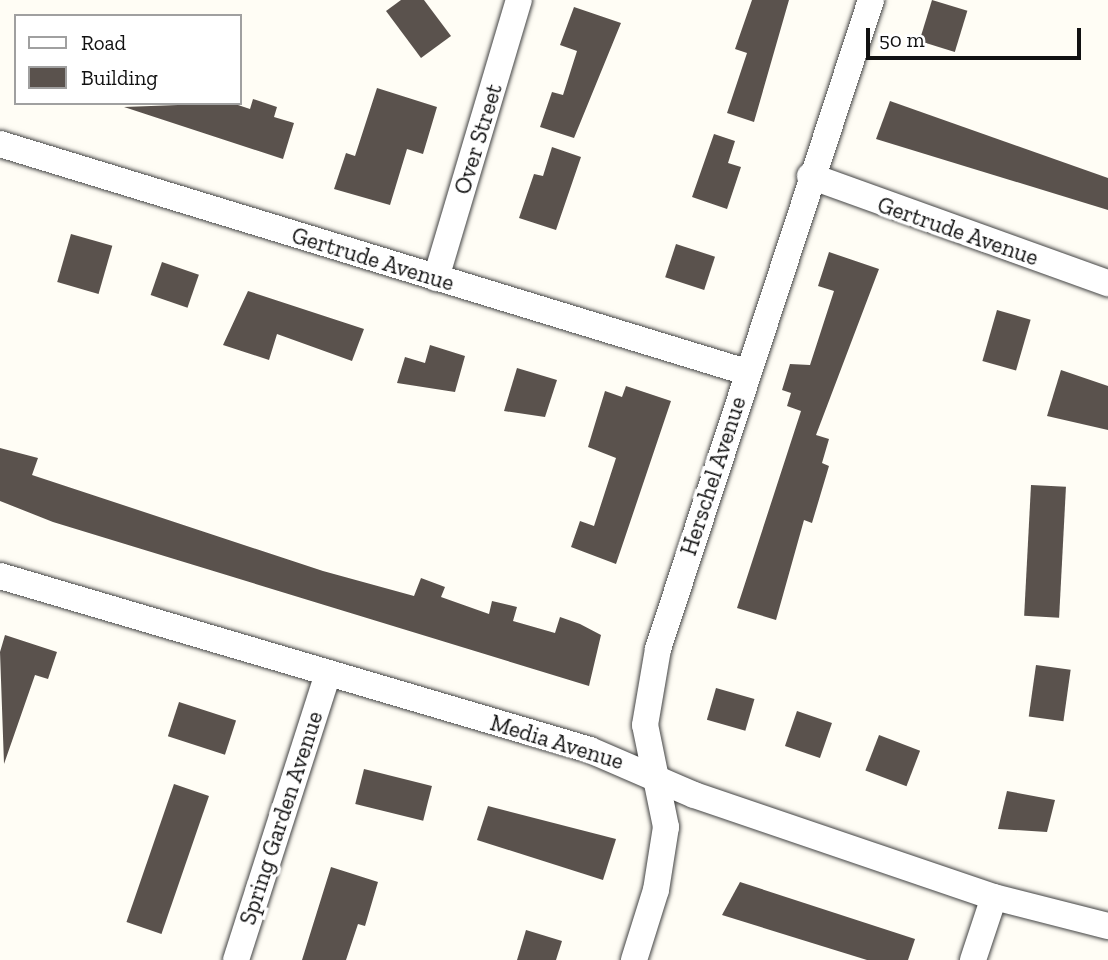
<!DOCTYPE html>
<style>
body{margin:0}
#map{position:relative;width:1108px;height:960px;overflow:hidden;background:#fffdf5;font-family:"Zilla Slab",serif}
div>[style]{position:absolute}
.building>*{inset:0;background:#5a524d;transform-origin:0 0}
.roads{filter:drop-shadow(0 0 2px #444) drop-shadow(0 0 2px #444)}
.minor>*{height:26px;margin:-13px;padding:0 13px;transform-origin:13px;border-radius:13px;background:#fff}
span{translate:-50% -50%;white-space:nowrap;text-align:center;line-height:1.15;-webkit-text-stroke:7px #fff;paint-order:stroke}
.street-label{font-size:23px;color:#111}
.legend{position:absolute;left:14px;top:14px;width:228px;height:91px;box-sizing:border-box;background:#fff;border:2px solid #a0a0a0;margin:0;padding:9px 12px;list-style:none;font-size:21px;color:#111}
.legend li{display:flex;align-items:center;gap:14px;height:35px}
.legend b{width:35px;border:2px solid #a0a0a0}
.scale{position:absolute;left:866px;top:28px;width:215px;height:32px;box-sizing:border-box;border:4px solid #111;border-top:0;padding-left:9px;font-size:21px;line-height:24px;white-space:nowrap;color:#111;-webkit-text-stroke:5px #fff;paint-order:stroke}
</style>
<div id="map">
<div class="building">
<i style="clip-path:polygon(401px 0,424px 0,451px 36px,421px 58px,386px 11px)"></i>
<i style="clip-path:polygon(752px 0,789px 0,754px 122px,727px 113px,747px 53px,735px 49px)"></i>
<i style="left:932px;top:0;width:37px;height:43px;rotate:17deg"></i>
<i style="clip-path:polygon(574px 7px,621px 23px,574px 138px,540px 127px,552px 92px,563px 95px,577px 51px,560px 45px)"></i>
<i style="clip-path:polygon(377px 88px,437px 107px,423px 154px,407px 149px,390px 205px,334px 189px,346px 153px,355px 156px)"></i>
<i style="clip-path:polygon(253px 99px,277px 107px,274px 117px,294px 123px,283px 159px,124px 107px,232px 103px,250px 109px)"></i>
<i style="clip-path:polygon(890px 101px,1108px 178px,1108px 210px,876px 139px)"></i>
<i style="clip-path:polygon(714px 134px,735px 141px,728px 163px,741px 167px,727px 209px,692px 197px)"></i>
<i style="clip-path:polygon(552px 147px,581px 157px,556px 230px,519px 218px,534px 174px,543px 176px)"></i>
<i style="left:71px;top:234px;width:43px;height:50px;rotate:16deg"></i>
<i style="left:676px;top:244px;width:41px;height:35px;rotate:18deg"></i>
<i style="clip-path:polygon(829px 252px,879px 269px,816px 435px,829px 439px,822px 463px,829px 466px,812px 523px,804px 520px,776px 620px,737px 608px,801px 411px,787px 406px,791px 393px,782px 390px,790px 364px,810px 365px,834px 291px,818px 286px)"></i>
<i style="left:162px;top:262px;width:39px;height:35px;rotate:19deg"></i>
<i style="clip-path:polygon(248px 291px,364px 329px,352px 361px,277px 334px,269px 360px,223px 345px)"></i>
<i style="left:997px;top:310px;width:35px;height:53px;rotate:16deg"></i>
<i style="clip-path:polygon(430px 345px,465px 356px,455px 392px,397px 383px,405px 357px,425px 363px)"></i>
<i style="clip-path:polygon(517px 368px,557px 380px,545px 417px,504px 411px)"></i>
<i style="clip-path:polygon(1061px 370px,1108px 386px,1108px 430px,1047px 416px)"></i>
<i style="clip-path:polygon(626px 386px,671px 401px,616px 564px,571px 547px,580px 521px,594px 526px,616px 458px,588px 447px,605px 391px,622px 397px)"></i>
<i style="clip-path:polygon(0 448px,38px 458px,32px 475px,323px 571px,414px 596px,421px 578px,445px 587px,441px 597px,489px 614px,492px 601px,517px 607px,513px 621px,555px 633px,560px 617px,580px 624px,601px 635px,589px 686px,53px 522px,0 501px)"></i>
<i style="left:1031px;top:485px;width:35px;height:131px;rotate:3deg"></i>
<i style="clip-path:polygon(5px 635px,57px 652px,48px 679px,35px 675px,4px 764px,0 652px)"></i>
<i style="left:1036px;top:665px;width:35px;height:52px;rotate:8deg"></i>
<i style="left:716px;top:688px;width:40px;height:33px;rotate:16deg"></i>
<i style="left:179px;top:702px;width:60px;height:36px;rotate:18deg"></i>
<i style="left:797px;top:711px;width:37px;height:37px;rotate:19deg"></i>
<i style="left:879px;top:735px;width:44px;height:38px;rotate:21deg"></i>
<i style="left:364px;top:769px;width:70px;height:36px;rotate:14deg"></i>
<i style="left:174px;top:784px;width:37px;height:146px;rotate:19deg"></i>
<i style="clip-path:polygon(1007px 791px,1055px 800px,1047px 832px,998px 829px)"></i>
<i style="clip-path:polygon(488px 806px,616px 839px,603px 880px,477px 840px)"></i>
<i style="clip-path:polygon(331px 867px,378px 882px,365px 926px,358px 924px,346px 960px,302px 960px)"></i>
<i style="clip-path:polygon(740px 882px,915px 939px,908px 960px,867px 960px,722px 915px)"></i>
<i style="clip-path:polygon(526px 930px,562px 941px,556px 960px,517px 960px)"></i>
</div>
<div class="roads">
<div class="minor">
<i style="left:0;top:144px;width:780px;rotate:16.99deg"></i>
<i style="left:810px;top:176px;width:317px;rotate:19.8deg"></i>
<i style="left:436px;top:278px;width:290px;rotate:-73.4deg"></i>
<i style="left:0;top:576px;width:615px;rotate:16.43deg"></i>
<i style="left:590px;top:750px;width:113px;rotate:23.4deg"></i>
<i style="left:694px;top:795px;width:317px;rotate:18.8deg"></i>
<i style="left:994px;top:897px;width:118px;rotate:14.3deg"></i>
<i style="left:236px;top:960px;width:297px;rotate:-72.2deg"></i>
<i style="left:634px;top:960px;width:73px;rotate:-72.6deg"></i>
<i style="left:656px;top:890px;width:64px;rotate:-81deg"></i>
<i style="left:666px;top:827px;width:104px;rotate:-101.6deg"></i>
<i style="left:645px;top:725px;width:77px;rotate:-80.3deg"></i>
<i style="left:658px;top:649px;width:683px;rotate:-71.83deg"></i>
<i style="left:973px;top:960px;width:66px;rotate:-71.6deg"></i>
</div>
</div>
<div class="street-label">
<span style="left:478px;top:139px;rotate:-73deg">Over Street</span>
<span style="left:958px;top:231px;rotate:19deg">Gertrude Avenue</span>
<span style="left:373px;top:259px;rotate:17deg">Gertrude Avenue</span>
<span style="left:713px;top:476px;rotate:-72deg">Herschel Avenue</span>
<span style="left:557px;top:742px;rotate:17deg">Media Avenue</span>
<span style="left:281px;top:818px;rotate:-72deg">Spring Garden Avenue</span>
</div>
<ul class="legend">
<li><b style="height:9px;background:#fff"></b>Road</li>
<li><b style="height:19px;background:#5a524d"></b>Building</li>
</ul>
<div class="scale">50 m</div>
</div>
